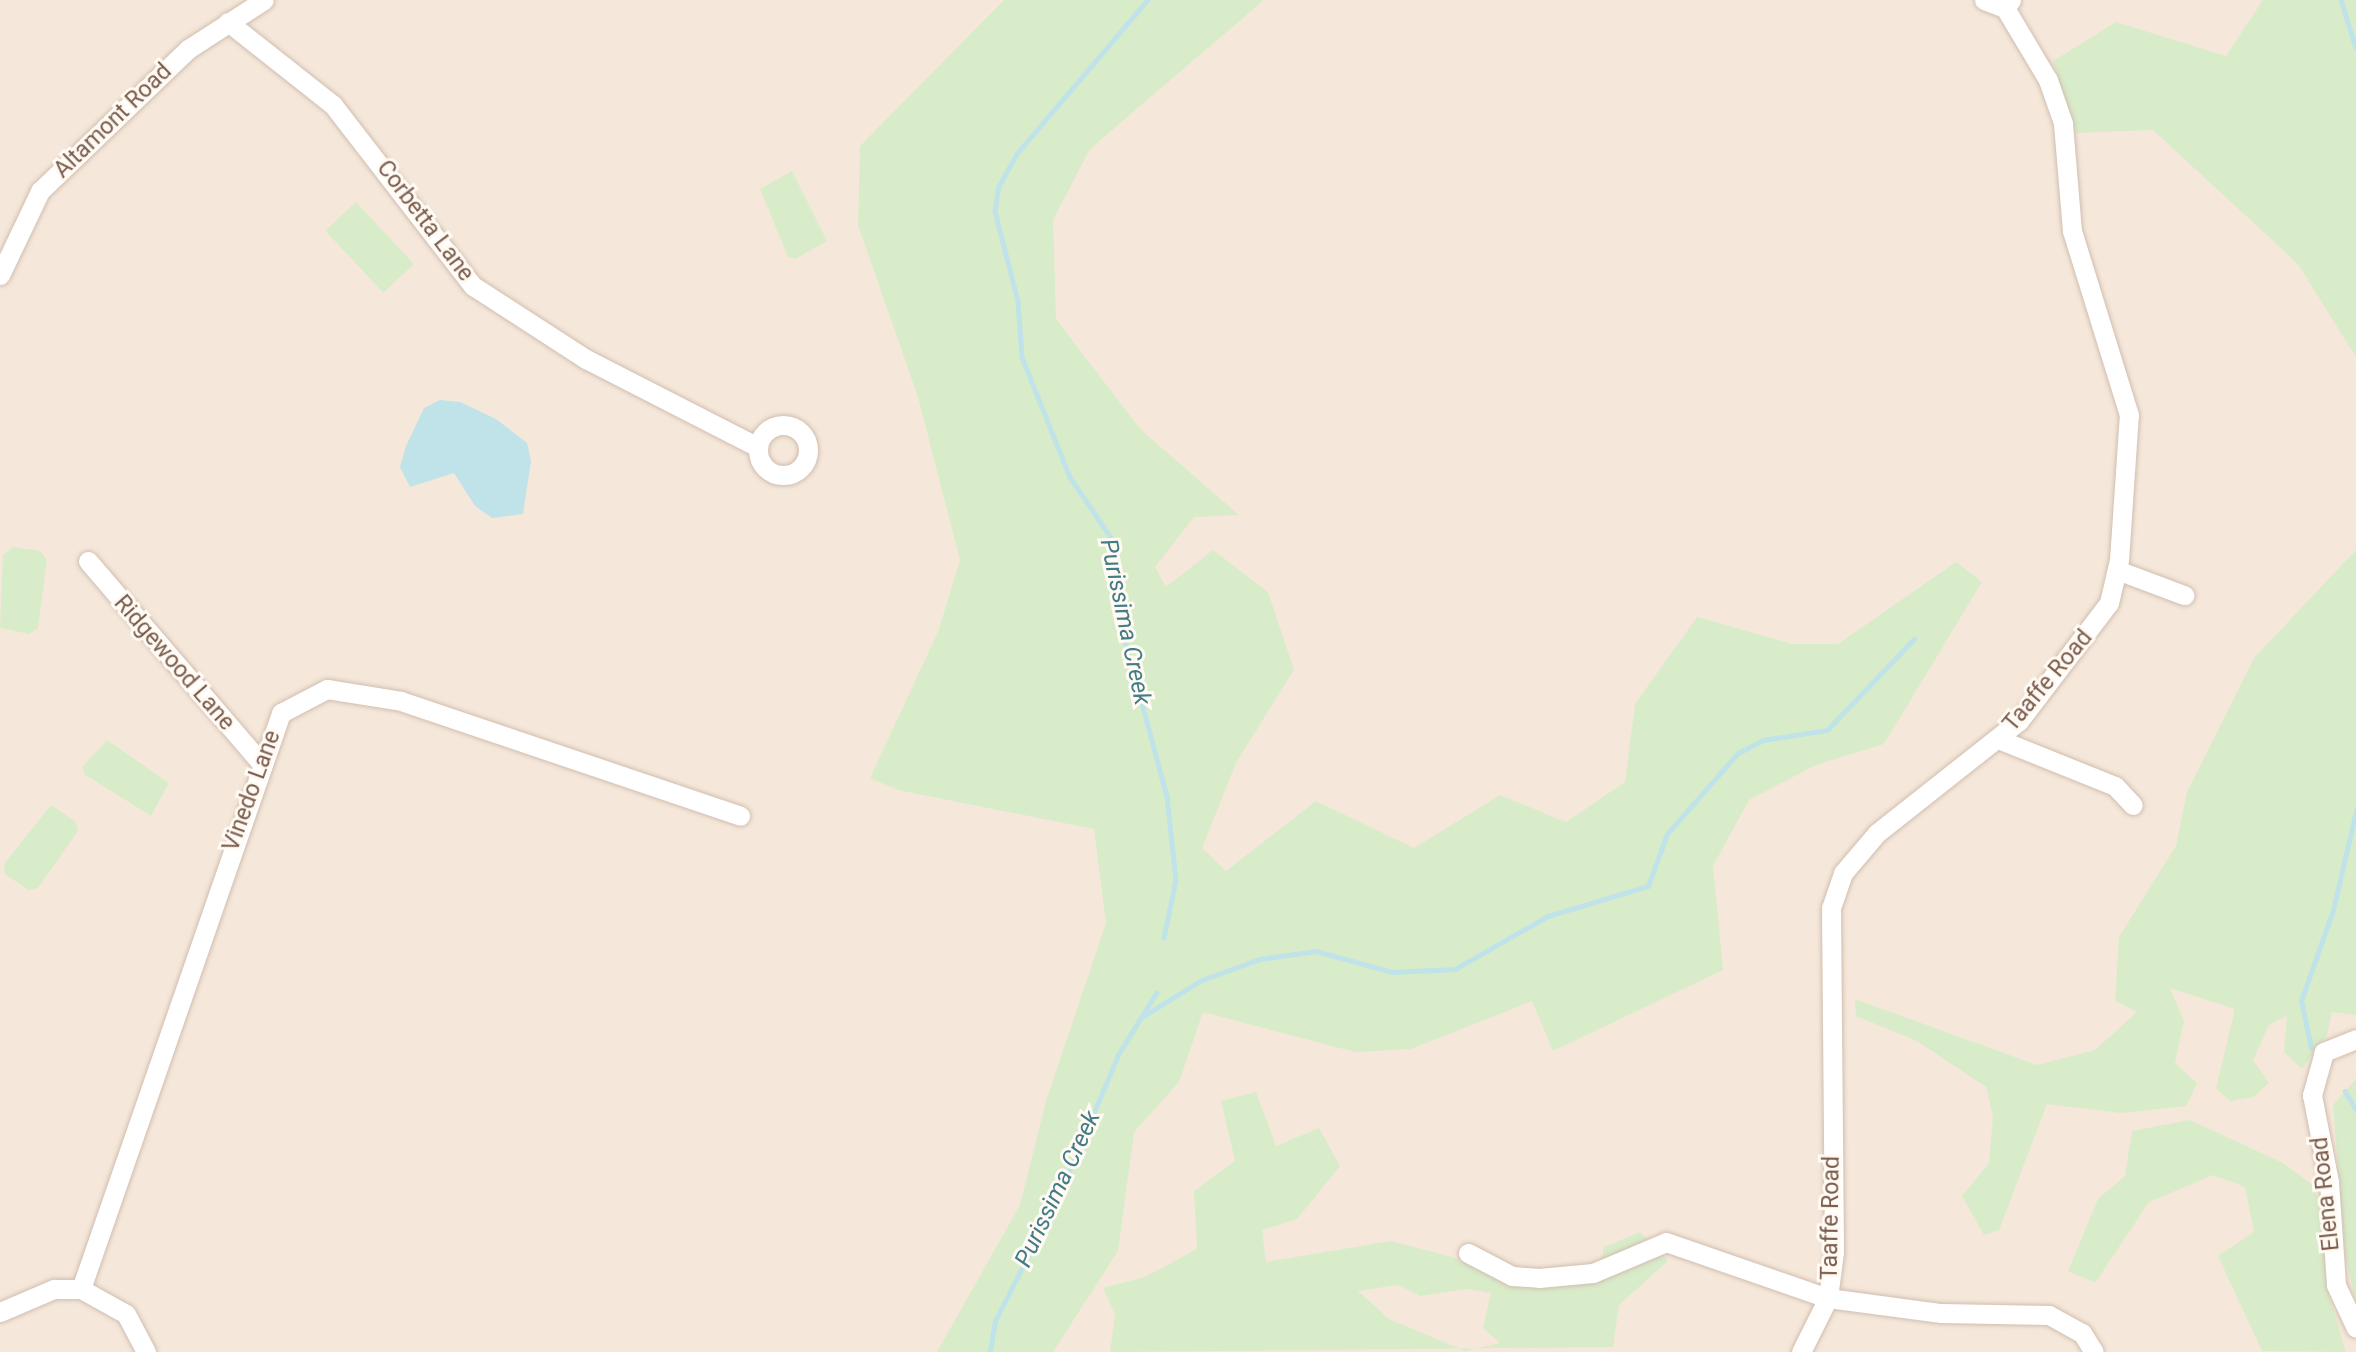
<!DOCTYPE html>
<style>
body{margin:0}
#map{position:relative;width:2356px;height:1352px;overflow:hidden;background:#fdf6ec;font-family:Roboto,sans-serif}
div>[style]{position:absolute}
.residential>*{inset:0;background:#f5e8da;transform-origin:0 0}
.green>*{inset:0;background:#d8ecc9;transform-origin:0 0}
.water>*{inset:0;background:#bfe3e8}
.stream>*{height:4.5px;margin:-2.25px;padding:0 2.25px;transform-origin:2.25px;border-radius:2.25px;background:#bfe3e8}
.roads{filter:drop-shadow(0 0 2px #d1beb0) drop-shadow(0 0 2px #d1beb0)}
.minor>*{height:19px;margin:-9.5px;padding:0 9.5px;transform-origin:9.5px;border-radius:9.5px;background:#fff}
.minor>.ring{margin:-9.5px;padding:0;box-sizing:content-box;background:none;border:19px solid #fff;border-radius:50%}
span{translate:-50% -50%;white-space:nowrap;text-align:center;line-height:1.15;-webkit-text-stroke:6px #fffaf3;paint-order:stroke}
.street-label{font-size:23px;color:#7a5c4d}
.water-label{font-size:24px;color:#437c86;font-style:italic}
</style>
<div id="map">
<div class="residential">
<i style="left:0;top:0;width:2356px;height:1352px"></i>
</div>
<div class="green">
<i style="clip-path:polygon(1004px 0,1264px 0,1090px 149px,1053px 220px,1056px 319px,1141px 430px,1239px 515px,1194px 517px,1155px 567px,1166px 587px,1213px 550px,1268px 592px,1294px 670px,1236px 763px,1202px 848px,1226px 871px,1316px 801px,1414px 848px,1500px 795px,1566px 822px,1625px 782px,1635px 704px,1697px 617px,1792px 644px,1838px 644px,1956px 562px,1982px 582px,1884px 744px,1816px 765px,1749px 800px,1713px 866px,1723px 970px,1553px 1051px,1532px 1001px,1411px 1049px,1355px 1052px,1203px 1012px,1179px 1082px,1134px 1132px,1118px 1251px,1053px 1352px,937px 1352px,1020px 1205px,1046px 1101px,1106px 923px,1094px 829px,898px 790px,870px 778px,938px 632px,960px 560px,918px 397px,858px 225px,860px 146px)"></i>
<i style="clip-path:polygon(2263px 0,2356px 0,2356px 357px,2298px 264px,2153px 130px,2076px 133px,2053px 61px,2116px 22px,2226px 56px)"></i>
<i style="clip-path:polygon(792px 171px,827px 241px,795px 259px,788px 257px,760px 189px)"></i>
<i style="left:356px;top:202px;width:85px;height:42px;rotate:47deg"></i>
<i style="clip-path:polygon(13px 547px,40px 551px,47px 560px,38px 628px,29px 634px,0 628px,3px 555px)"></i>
<i style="clip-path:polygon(2356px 550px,2356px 1015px,2332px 1012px,2327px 1035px,2302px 1069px,2284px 1052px,2287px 1016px,2269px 1025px,2253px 1060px,2269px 1083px,2253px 1097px,2230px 1101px,2216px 1088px,2235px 1009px,2170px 988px,2184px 1021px,2175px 1063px,2197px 1083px,2186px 1106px,2121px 1113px,2047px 1104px,1999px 1230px,1984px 1235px,1962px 1196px,1989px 1163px,1993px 1116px,1986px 1087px,1917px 1041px,1856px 1016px,1855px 999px,2037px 1065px,2095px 1050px,2137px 1012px,2115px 1001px,2119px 937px,2176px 846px,2187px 792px,2254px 658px)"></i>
<i style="clip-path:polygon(107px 740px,169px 783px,151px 816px,84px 774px,83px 766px)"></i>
<i style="clip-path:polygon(51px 805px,76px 822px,78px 831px,38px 888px,28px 890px,5px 874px,4px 864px)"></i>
<i style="clip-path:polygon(2356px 1079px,2356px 1305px,2345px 1253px,2333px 1105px)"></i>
<i style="clip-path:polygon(evenodd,1256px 1092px,1276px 1146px,1319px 1128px,1340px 1166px,1297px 1219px,1262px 1230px,1266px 1262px,1391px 1241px,1452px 1257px,1513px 1283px,1599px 1276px,1604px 1247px,1640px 1232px,1668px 1261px,1619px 1305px,1613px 1347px,1110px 1352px,1115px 1314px,1103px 1288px,1145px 1277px,1197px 1249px,1194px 1191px,1235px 1161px,1221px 1101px,1256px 1092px,1398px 1285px,1420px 1296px,1467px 1289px,1491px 1293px,1483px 1328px,1500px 1343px,1465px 1351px,1389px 1319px,1358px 1291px,1398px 1285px)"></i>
<i style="clip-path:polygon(2190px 1120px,2283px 1163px,2313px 1185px,2328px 1229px,2329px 1296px,2346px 1352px,2262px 1351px,2218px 1256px,2254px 1232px,2245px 1187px,2213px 1175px,2149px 1202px,2095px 1283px,2068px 1271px,2098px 1199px,2125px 1176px,2132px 1131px)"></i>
</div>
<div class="water">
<i style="clip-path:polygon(440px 400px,460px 402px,496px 419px,527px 443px,531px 461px,523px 514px,492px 518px,475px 506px,454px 473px,410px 487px,400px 467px,406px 446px,424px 408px)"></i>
</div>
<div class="stream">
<i style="left:1148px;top:0;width:202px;rotate:130.4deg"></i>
<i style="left:1017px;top:154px;width:37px;rotate:119deg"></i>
<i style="left:999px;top:186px;width:25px;rotate:99deg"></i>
<i style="left:995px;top:211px;width:93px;rotate:75.7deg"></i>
<i style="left:1018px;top:301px;width:56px;rotate:85.9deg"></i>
<i style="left:1022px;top:357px;width:129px;rotate:68.2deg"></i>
<i style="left:1070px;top:477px;width:71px;rotate:55.9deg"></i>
<i style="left:1110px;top:536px;width:101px;rotate:82deg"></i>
<i style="left:1124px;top:636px;width:167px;rotate:75deg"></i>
<i style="left:1167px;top:797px;width:83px;rotate:83.8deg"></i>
<i style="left:1176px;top:880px;width:59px;rotate:101.7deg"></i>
<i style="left:2341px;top:0;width:50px;rotate:72.6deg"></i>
<i style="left:1142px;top:1017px;width:70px;rotate:-31.7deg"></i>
<i style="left:1202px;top:980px;width:62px;rotate:-19.9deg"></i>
<i style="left:1260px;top:959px;width:57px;rotate:-8.1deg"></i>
<i style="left:1316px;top:951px;width:79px;rotate:15.4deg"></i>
<i style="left:1392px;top:972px;width:63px;rotate:-2.7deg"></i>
<i style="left:1455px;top:969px;width:107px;rotate:-29.7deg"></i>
<i style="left:1548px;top:916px;width:104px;rotate:-16.7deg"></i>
<i style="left:1648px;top:886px;width:55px;rotate:-69.9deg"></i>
<i style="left:1667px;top:834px;width:108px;rotate:-48.8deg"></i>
<i style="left:1738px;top:753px;width:28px;rotate:-27deg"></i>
<i style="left:1763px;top:740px;width:65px;rotate:-8.9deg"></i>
<i style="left:1827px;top:730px;width:126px;rotate:-46.3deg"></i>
<i style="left:2311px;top:1048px;width:48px;rotate:-102deg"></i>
<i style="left:2301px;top:1001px;width:96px;rotate:-70.6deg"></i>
<i style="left:2333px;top:910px;width:102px;rotate:-76.9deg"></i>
<i style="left:2345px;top:1091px;width:22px;rotate:60deg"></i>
<i style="left:990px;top:1352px;width:31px;rotate:-81deg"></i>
<i style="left:995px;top:1321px;width:144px;rotate:-63.1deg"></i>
<i style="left:1060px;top:1193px;width:150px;rotate:-67.2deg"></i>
<i style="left:1118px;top:1055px;width:73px;rotate:-58.5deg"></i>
</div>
<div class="roads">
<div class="minor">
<i style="left:1984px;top:0;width:22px;rotate:21deg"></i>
<i style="left:228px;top:22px;width:134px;rotate:38.3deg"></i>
<i style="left:333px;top:105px;width:229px;rotate:52.3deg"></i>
<i style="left:473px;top:286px;width:135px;rotate:32.9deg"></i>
<i style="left:586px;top:359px;width:193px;rotate:27.1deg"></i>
<i style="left:0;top:275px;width:93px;rotate:-64.5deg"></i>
<i style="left:40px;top:191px;width:205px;rotate:-43.8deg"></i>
<i style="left:188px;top:49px;width:90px;rotate:-32.8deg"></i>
<i class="ring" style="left:758px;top:425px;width:31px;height:31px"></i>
<i style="left:88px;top:561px;width:267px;rotate:49.4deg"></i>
<i style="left:2117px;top:570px;width:72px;rotate:20.5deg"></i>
<i style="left:1998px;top:739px;width:126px;rotate:21.9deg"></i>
<i style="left:2115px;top:786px;width:26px;rotate:47deg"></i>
<i style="left:2356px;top:1039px;width:35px;rotate:158deg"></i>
<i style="left:2324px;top:1052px;width:45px;rotate:105.6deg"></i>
<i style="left:2312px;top:1095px;width:89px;rotate:78.9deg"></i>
<i style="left:2329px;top:1182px;width:103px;rotate:86.1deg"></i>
<i style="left:2336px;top:1285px;width:47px;rotate:65.1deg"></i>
<i style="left:1468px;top:1253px;width:50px;rotate:27.6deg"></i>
<i style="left:1512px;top:1276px;width:27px;rotate:4deg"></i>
<i style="left:1539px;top:1278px;width:54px;rotate:-5.3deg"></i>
<i style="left:1593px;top:1273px;width:79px;rotate:-23deg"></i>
<i style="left:1666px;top:1242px;width:171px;rotate:19.1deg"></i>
<i style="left:1828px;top:1298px;width:114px;rotate:7.6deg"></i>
<i style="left:1941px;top:1313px;width:108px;rotate:1.1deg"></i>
<i style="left:2049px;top:1315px;width:38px;rotate:29deg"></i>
<i style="left:2082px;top:1333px;width:22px;rotate:58deg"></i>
<i style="left:81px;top:1289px;width:610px;rotate:-70.85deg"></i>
<i style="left:281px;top:713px;width:52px;rotate:-27.6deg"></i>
<i style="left:327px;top:689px;width:75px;rotate:9.2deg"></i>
<i style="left:401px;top:701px;width:358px;rotate:18.7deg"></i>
<i style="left:0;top:1312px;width:59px;rotate:-23.1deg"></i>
<i style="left:54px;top:1289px;width:27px"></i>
<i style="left:81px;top:1289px;width:51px;rotate:29.1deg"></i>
<i style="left:126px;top:1314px;width:43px;rotate:62.2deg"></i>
<i style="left:1801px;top:1352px;width:60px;rotate:-63.4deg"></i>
<i style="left:1828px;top:1298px;width:46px;rotate:-82.6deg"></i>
<i style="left:1834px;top:1252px;width:344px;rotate:-90.5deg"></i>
<i style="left:1831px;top:908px;width:37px;rotate:-71deg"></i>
<i style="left:1843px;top:873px;width:52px;rotate:-49.6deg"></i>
<i style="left:1877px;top:833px;width:181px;rotate:-38.3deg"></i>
<i style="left:2019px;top:721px;width:148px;rotate:-52.7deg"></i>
<i style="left:2109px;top:603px;width:44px;rotate:-76.9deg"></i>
<i style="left:2119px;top:560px;width:145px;rotate:-86.1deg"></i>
<i style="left:2129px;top:415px;width:193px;rotate:-107.2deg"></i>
<i style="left:2072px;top:231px;width:108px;rotate:-94.8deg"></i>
<i style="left:2063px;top:123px;width:46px;rotate:-109.2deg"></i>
<i style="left:2048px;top:80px;width:84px;rotate:-120.8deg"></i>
<i style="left:2005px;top:8px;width:10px;rotate:-53deg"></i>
</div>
</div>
<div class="street-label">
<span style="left:113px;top:121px;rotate:-44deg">Altamont Road</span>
<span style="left:425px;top:221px;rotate:53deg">Corbetta Lane</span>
<span style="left:174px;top:663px;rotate:49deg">Ridgewood Lane</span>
<span style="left:2048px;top:681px;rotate:-50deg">Taaffe Road</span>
<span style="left:252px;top:791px;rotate:-70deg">Vinedo Lane</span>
<span style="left:2326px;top:1194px;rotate:-96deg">Elena Road</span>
<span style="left:1831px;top:1218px;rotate:-89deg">Taaffe Road</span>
</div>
<div class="water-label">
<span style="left:1125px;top:622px;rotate:78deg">Purissima Creek</span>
<span style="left:1058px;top:1189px;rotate:-65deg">Purissima Creek</span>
</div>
</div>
